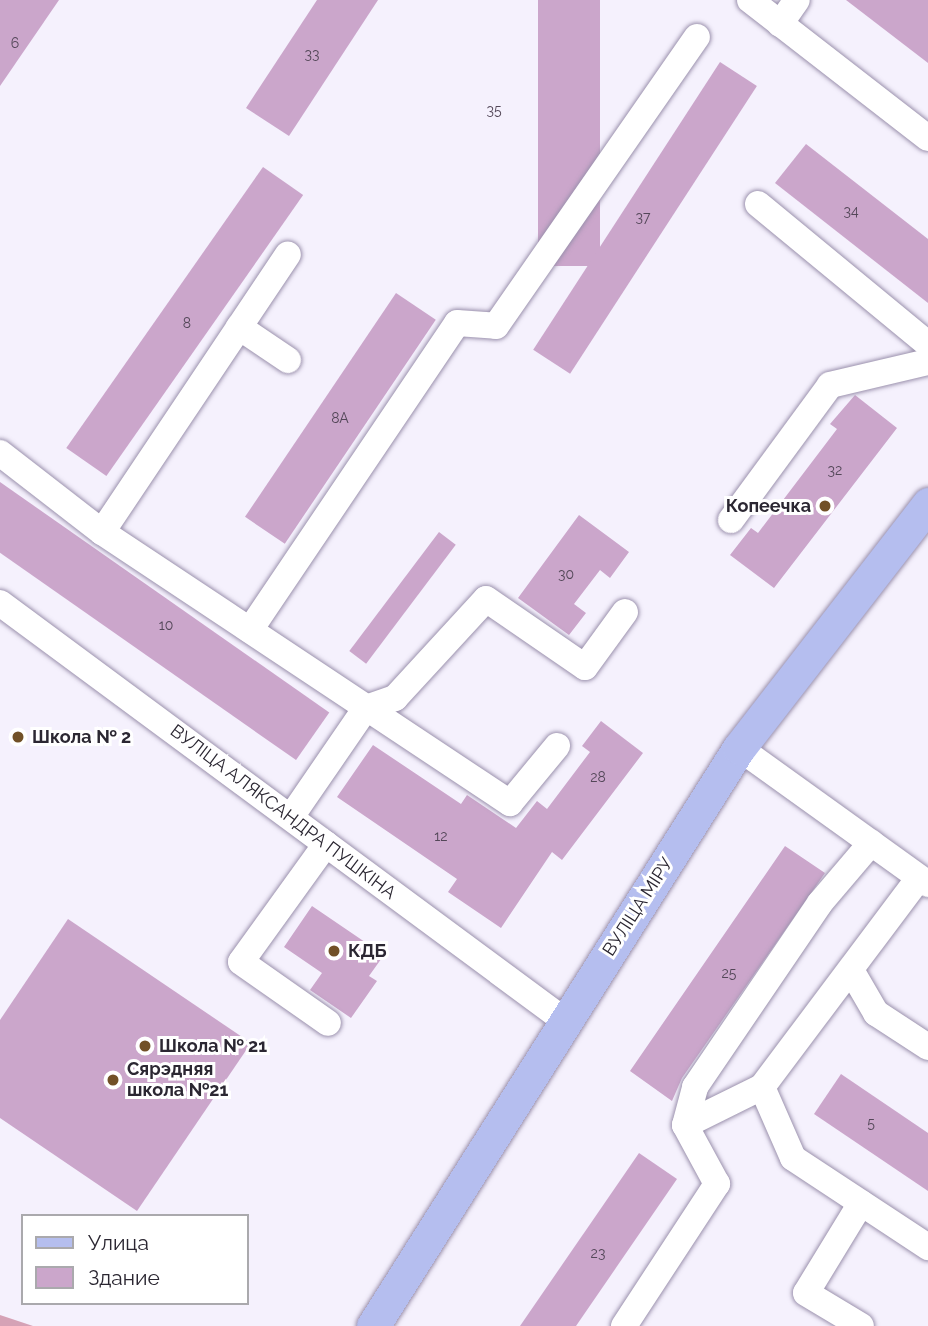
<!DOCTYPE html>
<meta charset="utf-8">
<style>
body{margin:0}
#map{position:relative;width:928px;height:1326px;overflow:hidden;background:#f5f1fd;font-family:Raleway,sans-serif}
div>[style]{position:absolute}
.forest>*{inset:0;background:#d5a2b6}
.building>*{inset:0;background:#cba6cb;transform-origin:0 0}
.roads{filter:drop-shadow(0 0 2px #9b91ad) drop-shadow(0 0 2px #9b91ad)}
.minor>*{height:26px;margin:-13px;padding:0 13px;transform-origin:13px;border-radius:13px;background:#fff}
.major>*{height:33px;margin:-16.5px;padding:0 16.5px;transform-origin:16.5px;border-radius:16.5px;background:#b5beef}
.dots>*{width:19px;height:19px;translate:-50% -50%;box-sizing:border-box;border:4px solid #fff;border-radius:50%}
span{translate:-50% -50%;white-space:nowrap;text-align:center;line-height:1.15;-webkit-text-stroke:6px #fff;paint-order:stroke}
.number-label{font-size:14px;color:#534758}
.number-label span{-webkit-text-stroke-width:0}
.poi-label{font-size:18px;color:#2b2732;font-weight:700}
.right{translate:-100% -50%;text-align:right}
.left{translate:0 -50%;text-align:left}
.street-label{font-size:18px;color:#2b2732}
.legend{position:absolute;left:21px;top:1214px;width:228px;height:91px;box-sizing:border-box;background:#fff;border:2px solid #aaa9ad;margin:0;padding:9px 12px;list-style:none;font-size:21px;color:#2b2732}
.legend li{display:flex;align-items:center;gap:14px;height:35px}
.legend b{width:35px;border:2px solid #aaa9ad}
</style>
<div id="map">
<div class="forest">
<i style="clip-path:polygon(0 1315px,33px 1326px,0 1326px)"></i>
</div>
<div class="building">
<i style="clip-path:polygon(0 0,59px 0,0 86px)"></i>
<i style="clip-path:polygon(317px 0,378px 0,289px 136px,246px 108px)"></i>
<i style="left:538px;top:0;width:62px;height:266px"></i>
<i style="clip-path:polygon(846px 0,928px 0,928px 63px)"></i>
<i style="left:720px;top:62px;width:44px;height:343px;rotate:33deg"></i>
<i style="clip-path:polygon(806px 144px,928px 239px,928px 303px,775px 183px)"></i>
<i style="left:263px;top:167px;width:49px;height:343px;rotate:35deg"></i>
<i style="left:396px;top:293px;width:48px;height:270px;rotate:34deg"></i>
<i style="clip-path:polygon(855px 395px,897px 428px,774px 588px,730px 555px,751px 528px,758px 533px,837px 429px,830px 424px)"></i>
<i style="left:0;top:482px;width:402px;height:58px;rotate:35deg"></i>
<i style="clip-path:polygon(579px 515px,629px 552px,610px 578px,600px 570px,574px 604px,586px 613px,569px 635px,518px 598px)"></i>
<i style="left:439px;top:532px;width:21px;height:149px;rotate:37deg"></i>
<i style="clip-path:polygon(601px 721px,643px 753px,562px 860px,552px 852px,501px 928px,448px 892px,457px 879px,337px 797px,373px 745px,461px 804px,467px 795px,516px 828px,537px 801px,547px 809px,590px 752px,582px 746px)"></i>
<i style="clip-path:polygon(785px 846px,825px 873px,682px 1078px,672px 1101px,630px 1071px)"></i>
<i style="clip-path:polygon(312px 906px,384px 955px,369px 976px,377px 981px,351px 1018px,310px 990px,322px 973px,284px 947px)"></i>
<i style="clip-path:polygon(68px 919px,251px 1043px,137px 1211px,0 1118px,0 1020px)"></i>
<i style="clip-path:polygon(841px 1074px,928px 1133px,928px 1191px,814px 1114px)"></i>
<i style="clip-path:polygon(639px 1153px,677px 1179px,576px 1326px,520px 1326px)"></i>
</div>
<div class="roads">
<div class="minor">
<i style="left:750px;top:0;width:225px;rotate:37.8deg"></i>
<i style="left:780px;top:24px;width:29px;rotate:-55deg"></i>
<i style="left:758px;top:204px;width:220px;rotate:39.5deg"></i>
<i style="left:239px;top:327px;width:59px;rotate:34deg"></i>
<i style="left:0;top:453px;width:129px;rotate:37.8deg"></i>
<i style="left:102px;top:532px;width:490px;rotate:33.6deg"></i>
<i style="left:510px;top:803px;width:74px;rotate:-50.5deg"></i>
<i style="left:731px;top:520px;width:167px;rotate:-53.7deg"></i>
<i style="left:830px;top:385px;width:101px;rotate:-13.2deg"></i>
<i style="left:102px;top:532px;width:334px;rotate:-56.2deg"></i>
<i style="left:0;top:603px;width:703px;rotate:36.49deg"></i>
<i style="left:250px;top:630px;width:370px;rotate:-56deg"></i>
<i style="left:457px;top:323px;width:39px;rotate:4deg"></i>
<i style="left:496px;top:326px;width:352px;rotate:-55.2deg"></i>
<i style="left:739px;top:748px;width:233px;rotate:35.7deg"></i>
<i style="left:291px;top:817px;width:132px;rotate:-55.5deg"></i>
<i style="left:366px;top:708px;width:31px;rotate:-19deg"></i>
<i style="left:395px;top:698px;width:134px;rotate:-47.4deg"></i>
<i style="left:486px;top:599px;width:120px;rotate:34.5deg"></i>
<i style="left:585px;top:667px;width:68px;rotate:-54deg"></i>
<i style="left:326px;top:844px;width:145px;rotate:125.8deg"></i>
<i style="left:241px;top:962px;width:106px;rotate:35deg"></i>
<i style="left:851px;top:970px;width:50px;rotate:59.8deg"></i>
<i style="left:876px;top:1013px;width:62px;rotate:33.2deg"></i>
<i style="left:762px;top:1087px;width:77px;rotate:66.4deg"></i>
<i style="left:793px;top:1158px;width:162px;rotate:33.4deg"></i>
<i style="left:685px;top:1125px;width:39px;rotate:-75deg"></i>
<i style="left:695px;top:1087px;width:222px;rotate:-55.8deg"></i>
<i style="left:820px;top:903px;width:79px;rotate:-49.6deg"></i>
<i style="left:861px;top:1203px;width:105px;rotate:121.4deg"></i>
<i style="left:806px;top:1293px;width:64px;rotate:31deg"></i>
<i style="left:624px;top:1326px;width:170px;rotate:-56.8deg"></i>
<i style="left:717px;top:1184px;width:67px;rotate:-118.5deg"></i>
<i style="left:685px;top:1125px;width:86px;rotate:-26.3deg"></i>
<i style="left:762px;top:1087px;width:261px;rotate:-53.1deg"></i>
</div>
<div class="major">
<i style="left:373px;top:1326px;width:684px;rotate:-57.66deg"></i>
<i style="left:739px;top:748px;width:309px;rotate:-52.2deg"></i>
</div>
</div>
<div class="dots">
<i style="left:825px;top:506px;background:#715027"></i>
<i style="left:18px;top:737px;background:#715027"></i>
<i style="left:334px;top:951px;background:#715027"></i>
<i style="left:145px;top:1046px;background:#715027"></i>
<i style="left:113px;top:1080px;background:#715027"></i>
</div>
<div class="number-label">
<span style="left:15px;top:43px">6</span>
<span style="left:312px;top:54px">33</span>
<span style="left:494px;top:110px">35</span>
<span style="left:851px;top:211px">34</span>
<span style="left:643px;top:217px">37</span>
<span style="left:187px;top:323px">8</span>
<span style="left:340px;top:418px">8А</span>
<span style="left:835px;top:470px">32</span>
<span style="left:566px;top:574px">30</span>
<span style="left:166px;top:625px">10</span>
<span style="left:598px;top:777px">28</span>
<span style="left:441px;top:836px">12</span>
<span style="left:729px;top:973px">25</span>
<span style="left:871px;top:1123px">5</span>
<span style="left:598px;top:1253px">23</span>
</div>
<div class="poi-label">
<span class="right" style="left:811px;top:506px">Копеечка</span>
<span class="left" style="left:32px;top:737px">Школа № 2</span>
<span class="left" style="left:348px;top:951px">КДБ</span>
<span class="left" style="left:159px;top:1046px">Школа № 21</span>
<span class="left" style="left:127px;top:1080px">Сярэдняя<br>школа №21</span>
</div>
<div class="street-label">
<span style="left:283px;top:812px;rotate:37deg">ВУЛІЦА АЛЯКСАНДРА ПУШКІНА</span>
<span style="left:638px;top:907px;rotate:-57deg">ВУЛІЦА МІРУ</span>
</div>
<ul class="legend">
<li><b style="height:9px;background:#b5beef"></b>Улица</li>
<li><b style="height:19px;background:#cba6cb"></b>Здание</li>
</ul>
</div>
